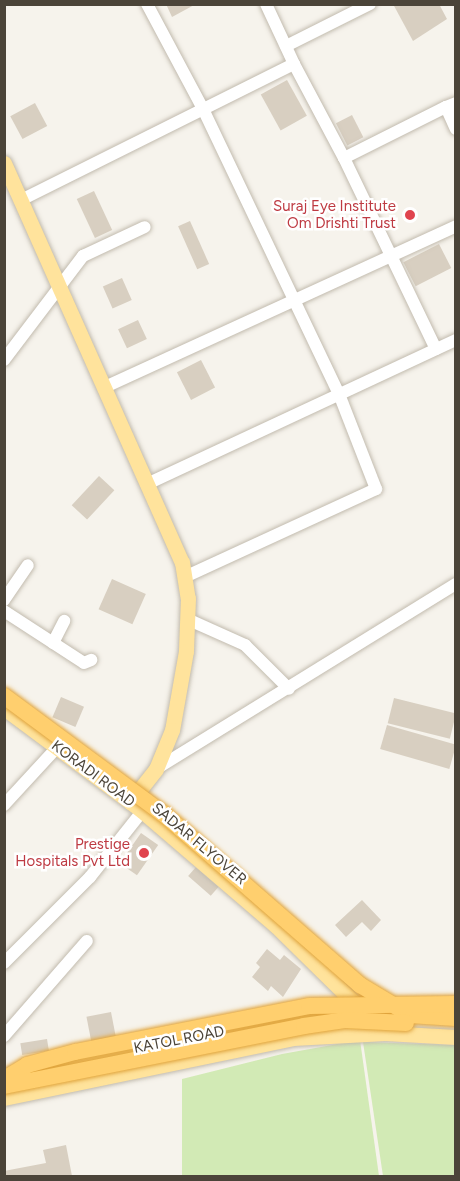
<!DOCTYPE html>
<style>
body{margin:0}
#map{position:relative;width:460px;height:1181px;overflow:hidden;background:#f6f3ec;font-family:Figtree,sans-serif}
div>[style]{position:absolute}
.green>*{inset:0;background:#d2eab5}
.building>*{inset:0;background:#d8cfc1;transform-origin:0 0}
.roads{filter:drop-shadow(0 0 2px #c2bbae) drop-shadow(0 0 2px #c2bbae)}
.minor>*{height:12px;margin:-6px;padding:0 6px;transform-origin:6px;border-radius:6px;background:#fff}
.major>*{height:15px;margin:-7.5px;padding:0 7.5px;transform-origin:7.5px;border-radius:7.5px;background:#ffe39c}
.bridges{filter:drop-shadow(0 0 2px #e0a43c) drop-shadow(0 0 2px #e0a43c)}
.highway-bridge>*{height:16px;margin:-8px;padding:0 8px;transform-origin:8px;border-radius:8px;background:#ffcf6e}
.dots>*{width:16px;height:16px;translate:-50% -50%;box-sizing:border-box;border:3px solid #fff;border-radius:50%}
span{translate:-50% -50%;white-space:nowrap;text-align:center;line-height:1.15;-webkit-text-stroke:5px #fff;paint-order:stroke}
.health-label{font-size:15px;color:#be3a42}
.right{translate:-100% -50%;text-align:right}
.street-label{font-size:15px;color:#4b4439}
.frame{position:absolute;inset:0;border:6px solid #4b4439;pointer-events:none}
</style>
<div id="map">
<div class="green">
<i style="clip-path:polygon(360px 1040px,379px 1176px,182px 1176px,182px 1079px,282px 1054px)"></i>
<i style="clip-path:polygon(363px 1042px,455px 1045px,455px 1176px,383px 1176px)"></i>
</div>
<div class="building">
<i style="clip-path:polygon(166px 4px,196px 4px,172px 17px)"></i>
<i style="clip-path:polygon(393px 4px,439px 4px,447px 19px,413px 41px)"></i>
<i style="left:287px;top:80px;width:41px;height:30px;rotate:61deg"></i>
<i style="left:35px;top:103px;width:26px;height:28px;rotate:62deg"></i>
<i style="left:352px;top:115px;width:25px;height:18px;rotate:63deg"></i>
<i style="left:94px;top:191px;width:43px;height:19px;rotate:65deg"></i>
<i style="left:190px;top:221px;width:47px;height:13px;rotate:66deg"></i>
<i style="left:439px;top:244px;width:27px;height:40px;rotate:63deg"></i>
<i style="left:122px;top:278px;width:24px;height:21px;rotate:66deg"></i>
<i style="left:138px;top:320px;width:21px;height:22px;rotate:65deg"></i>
<i style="left:201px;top:360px;width:31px;height:27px;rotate:63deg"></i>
<i style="left:99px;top:476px;width:21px;height:40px;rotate:43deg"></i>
<i style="left:112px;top:579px;width:37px;height:33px;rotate:24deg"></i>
<i style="left:61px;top:697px;width:25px;height:22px;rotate:23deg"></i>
<i style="left:394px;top:698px;width:64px;height:26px;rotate:14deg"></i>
<i style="left:387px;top:725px;width:72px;height:25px;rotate:16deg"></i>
<i style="left:141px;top:833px;width:21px;height:37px;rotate:35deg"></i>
<i style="left:196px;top:867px;width:30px;height:12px;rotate:41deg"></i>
<i style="clip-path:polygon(362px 900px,381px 920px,371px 931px,362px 922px,346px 937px,335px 925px)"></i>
<i style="clip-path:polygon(267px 949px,280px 960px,284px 955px,301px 969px,283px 997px,271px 986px,268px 991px,252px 977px,260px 967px,256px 963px)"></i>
<i style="left:111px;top:1012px;width:25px;height:25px;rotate:79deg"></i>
<i style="left:47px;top:1039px;width:12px;height:27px;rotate:81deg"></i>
<i style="clip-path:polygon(66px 1145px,72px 1176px,4px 1176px,4px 1171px,46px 1163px,43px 1150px)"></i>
</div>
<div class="roads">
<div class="minor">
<i style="left:147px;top:4px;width:119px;rotate:61.9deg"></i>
<i style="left:203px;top:109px;width:316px;rotate:64.5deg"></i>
<i style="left:339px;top:394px;width:102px;rotate:68.7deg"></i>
<i style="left:376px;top:489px;width:210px;rotate:155.3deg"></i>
<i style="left:266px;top:4px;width:66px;rotate:65deg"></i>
<i style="left:286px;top:46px;width:94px;rotate:-26.6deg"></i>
<i style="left:456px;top:103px;width:11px;rotate:158deg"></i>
<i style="left:446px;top:107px;width:24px;rotate:66deg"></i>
<i style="left:344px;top:158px;width:212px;rotate:64.3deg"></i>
<i style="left:21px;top:200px;width:305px;rotate:-26.5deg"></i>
<i style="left:294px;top:64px;width:106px;rotate:62deg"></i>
<i style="left:344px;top:158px;width:114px;rotate:-26.6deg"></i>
<i style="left:4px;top:360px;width:131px;rotate:-52.8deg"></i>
<i style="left:83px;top:256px;width:68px;rotate:-25.1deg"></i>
<i style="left:105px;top:387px;width:386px;rotate:-24.6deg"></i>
<i style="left:147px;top:484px;width:341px;rotate:-25deg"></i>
<i style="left:4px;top:600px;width:42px;rotate:-55.6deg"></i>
<i style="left:4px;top:611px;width:95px;rotate:33deg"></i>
<i style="left:84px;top:663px;width:8px;rotate:-23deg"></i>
<i style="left:187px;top:619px;width:64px;rotate:24.1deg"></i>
<i style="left:245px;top:645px;width:62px;rotate:45deg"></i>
<i style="left:53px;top:643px;width:25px;rotate:-63deg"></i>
<i style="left:156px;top:769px;width:352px;rotate:-31.7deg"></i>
<i style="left:4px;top:805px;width:86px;rotate:-47.4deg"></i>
<i style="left:4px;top:963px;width:122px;rotate:-45deg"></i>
<i style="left:90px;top:877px;width:93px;rotate:-51.5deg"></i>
<i style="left:4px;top:1036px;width:126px;rotate:-48.9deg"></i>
</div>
<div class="major">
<i style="left:4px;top:163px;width:437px;rotate:66deg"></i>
<i style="left:182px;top:562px;width:36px;rotate:81deg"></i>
<i style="left:188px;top:598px;width:53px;rotate:92.2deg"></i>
<i style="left:186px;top:651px;width:80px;rotate:100deg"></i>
<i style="left:172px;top:730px;width:42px;rotate:112.3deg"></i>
<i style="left:156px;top:769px;width:42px;rotate:128.2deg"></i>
<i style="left:4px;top:708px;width:172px;rotate:36.7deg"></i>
<i style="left:142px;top:811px;width:175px;rotate:40.6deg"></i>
<i style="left:275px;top:925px;width:154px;rotate:44.5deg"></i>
<i style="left:50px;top:1066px;width:294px;rotate:-10.6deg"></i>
<i style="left:4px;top:1098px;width:295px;rotate:-11.7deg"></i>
<i style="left:293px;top:1038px;width:92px;rotate:-3.1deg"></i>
<i style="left:385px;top:1033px;width:71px;rotate:3.2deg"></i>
</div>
</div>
<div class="bridges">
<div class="highway-bridge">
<i style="left:4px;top:696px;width:200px;rotate:36.5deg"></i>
<i style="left:165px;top:815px;width:259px;rotate:41.1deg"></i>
<i style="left:360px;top:985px;width:58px;rotate:31deg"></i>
<i style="left:410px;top:1015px;width:46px;rotate:3.7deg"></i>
<i style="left:4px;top:1079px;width:27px;rotate:-31deg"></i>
<i style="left:27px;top:1065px;width:50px;rotate:-15.2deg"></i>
<i style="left:75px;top:1052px;width:238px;rotate:-11.1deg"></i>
<i style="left:309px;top:1006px;width:147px;rotate:-0.8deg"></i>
<i style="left:4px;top:1086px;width:306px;rotate:-11.3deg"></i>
<i style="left:304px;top:1026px;width:41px;rotate:-8.3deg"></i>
<i style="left:345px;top:1020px;width:61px;rotate:2.8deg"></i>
</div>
</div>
<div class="dots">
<i style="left:410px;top:215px;background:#e0444e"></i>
<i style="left:144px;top:853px;background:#e0444e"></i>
</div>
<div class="health-label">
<span class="right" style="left:396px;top:215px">Suraj Eye Institute<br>Om Drishti Trust</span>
<span class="right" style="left:130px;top:853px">Prestige<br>Hospitals Pvt Ltd</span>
</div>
<div class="street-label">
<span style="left:93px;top:774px;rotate:37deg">KORADI ROAD</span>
<span style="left:199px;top:844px;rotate:40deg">SADAR FLYOVER</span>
<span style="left:179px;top:1040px;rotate:-11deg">KATOL ROAD</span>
</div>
<div class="frame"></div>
</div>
